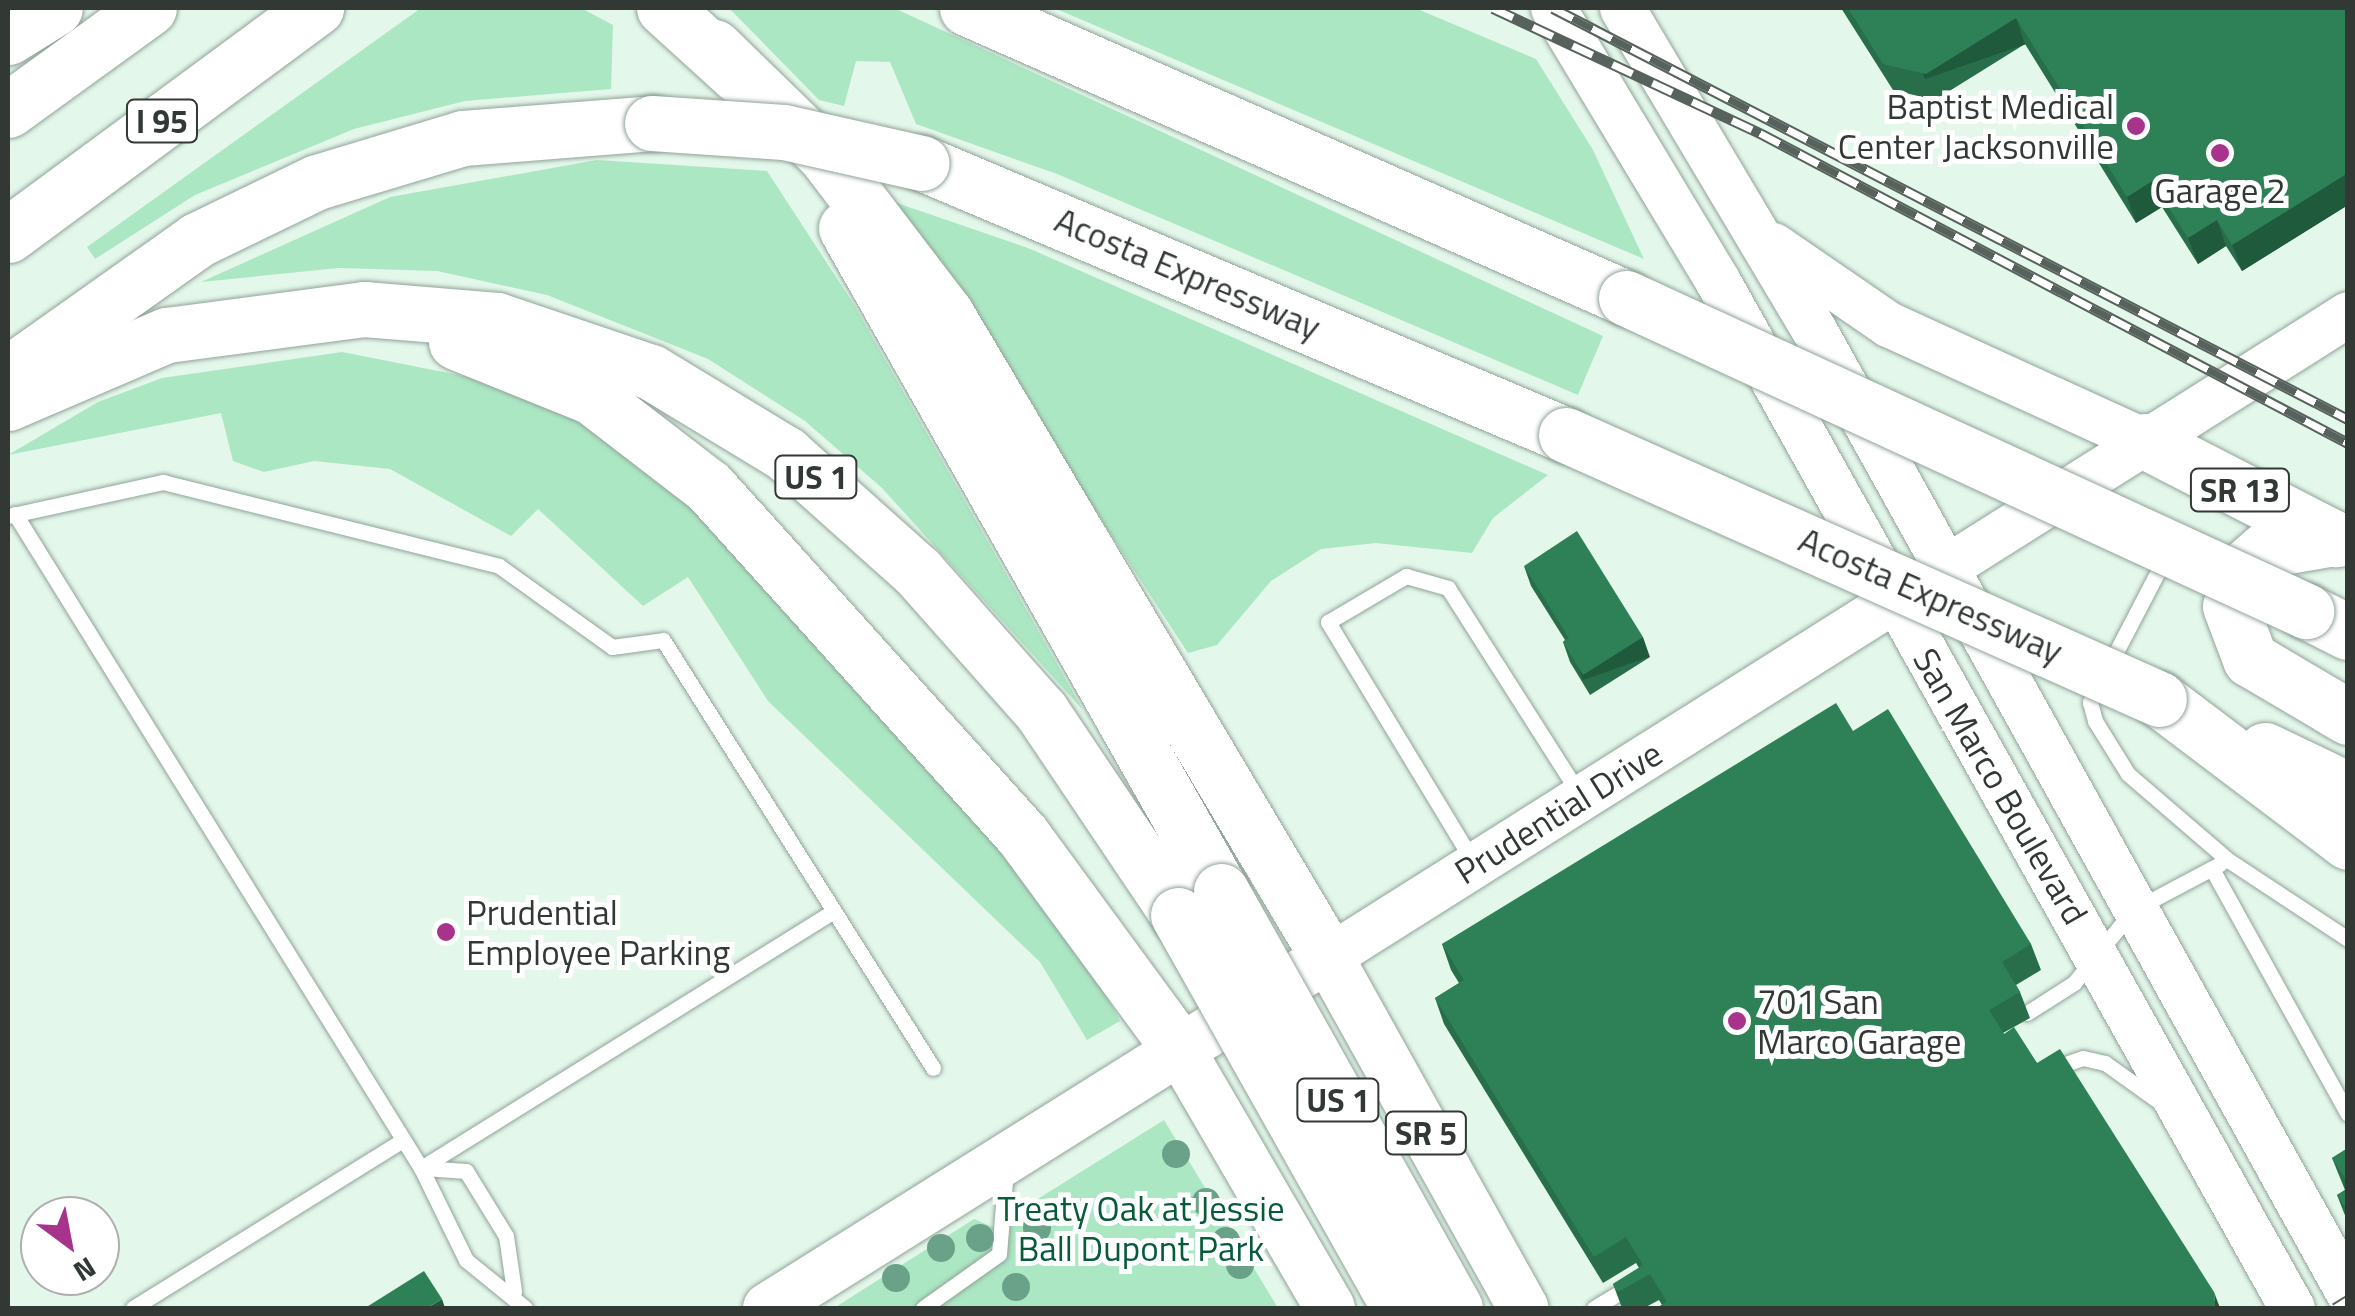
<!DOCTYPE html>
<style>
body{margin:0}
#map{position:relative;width:2355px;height:1316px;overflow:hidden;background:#e4f7eb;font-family:"Titillium Web",sans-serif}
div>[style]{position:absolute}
.green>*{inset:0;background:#ace7c4}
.roads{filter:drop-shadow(0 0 2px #91a398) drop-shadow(0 0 2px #91a398)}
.service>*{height:15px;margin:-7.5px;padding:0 7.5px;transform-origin:7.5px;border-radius:7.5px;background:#fff}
.secondary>*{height:45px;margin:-22.5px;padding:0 22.5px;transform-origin:22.5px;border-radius:22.5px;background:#fff}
.primary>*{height:50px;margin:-25px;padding:0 25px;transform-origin:25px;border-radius:25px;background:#fff}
.motorway>*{height:55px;margin:-27.5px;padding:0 27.5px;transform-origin:27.5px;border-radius:27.5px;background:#fff}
.rail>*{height:11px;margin-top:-5.5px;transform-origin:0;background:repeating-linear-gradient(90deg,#fff 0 22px,#58625c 0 44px);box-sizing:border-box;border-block:2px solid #58625c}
.bridges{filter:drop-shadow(0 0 2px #91a398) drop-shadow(0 0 2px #91a398)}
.motorway-bridge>*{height:55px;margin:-27.5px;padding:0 27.5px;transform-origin:27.5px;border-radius:27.5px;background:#fff}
.trees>*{width:28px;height:28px;margin:-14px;border-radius:50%;background:#6aa189}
.wall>*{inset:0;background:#286e4b}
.shaded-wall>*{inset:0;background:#205a3d;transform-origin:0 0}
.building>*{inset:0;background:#2e8057}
.dots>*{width:28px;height:28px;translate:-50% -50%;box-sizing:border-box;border:5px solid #fff;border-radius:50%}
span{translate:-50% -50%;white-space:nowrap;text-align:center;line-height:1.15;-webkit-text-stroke:10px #fff;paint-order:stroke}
.shield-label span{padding:2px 8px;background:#fff;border:2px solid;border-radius:8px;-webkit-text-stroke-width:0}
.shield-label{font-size:32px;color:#323935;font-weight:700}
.poi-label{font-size:35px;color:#323935}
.right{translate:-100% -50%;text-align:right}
.left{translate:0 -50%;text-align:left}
.street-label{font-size:35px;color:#323935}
.park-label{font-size:35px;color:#065b38}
.frame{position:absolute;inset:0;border:10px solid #323935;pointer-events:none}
.north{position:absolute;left:20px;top:1196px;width:100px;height:100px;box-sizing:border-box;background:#fff;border:2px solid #adb0ae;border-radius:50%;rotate:148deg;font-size:28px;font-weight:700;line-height:40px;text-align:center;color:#323935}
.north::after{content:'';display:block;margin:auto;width:35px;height:45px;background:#a7338d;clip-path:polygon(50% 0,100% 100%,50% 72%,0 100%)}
</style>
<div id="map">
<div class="green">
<i style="clip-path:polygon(421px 8px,581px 8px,613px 25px,611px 89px,465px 101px,354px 129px,195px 195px,95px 259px,87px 247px)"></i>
<i style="clip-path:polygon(729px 8px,894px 8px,1603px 336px,1578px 395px,1057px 174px,916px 124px,890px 62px,856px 61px,844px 106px,819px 100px)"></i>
<i style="clip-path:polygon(1054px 8px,1415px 8px,1536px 59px,1593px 150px,1644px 259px)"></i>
<i style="clip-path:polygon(597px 160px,767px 171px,853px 303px,1083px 710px,882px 488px,805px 421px,708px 359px,547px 295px,437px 271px,339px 268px,201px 282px,390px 197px)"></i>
<i style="clip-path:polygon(894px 202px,1028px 248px,1548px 475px,1493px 518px,1472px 553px,1376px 543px,1321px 549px,1271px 581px,1217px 645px,1188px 653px)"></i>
<i style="clip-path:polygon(342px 352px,484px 380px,606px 433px,640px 458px,794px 606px,1083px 951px,1120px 1021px,1087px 1040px,1040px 962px,768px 701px,688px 577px,643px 606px,538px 509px,511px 536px,390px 469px,314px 461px,264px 472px,233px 461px,221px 413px,8px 455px,98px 402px,162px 378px)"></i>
<i style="clip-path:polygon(1164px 1120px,1278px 1308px,834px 1308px,974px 1219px,993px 1227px)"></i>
</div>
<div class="roads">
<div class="service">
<i style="left:15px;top:514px;width:770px;rotate:58.17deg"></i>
<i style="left:421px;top:1168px;width:102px;rotate:63.9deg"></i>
<i style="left:466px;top:1260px;width:76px;rotate:39.1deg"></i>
<i style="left:8px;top:516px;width:159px;rotate:-12.4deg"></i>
<i style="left:163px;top:482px;width:346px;rotate:14deg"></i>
<i style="left:499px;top:566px;width:139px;rotate:35.6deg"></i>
<i style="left:612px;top:647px;width:51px;rotate:-7.8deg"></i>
<i style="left:663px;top:640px;width:506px;rotate:57.75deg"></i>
<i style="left:2166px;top:556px;width:165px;rotate:117.5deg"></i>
<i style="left:2090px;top:702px;width:20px;rotate:75deg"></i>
<i style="left:2095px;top:721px;width:62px;rotate:58.1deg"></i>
<i style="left:2128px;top:774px;width:132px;rotate:40.7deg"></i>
<i style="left:2228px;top:860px;width:144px;rotate:33.4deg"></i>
<i style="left:1474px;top:863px;width:282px;rotate:-121.2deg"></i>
<i style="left:1328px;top:622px;width:91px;rotate:-30.5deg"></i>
<i style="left:1406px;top:576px;width:44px;rotate:15.9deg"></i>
<i style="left:1448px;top:588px;width:244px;rotate:57.5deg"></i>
<i style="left:2212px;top:869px;width:280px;rotate:61deg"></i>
<i style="left:2027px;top:1013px;width:56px;rotate:-32.6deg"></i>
<i style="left:2074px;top:983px;width:94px;rotate:-51.1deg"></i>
<i style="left:2133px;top:910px;width:98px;rotate:-27.9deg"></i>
<i style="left:2051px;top:1069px;width:34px;rotate:-19deg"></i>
<i style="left:2083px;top:1058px;width:23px;rotate:13deg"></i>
<i style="left:2105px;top:1063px;width:69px;rotate:35.5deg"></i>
<i style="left:421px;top:1168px;width:486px;rotate:-31.9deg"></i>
<i style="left:424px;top:1168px;width:42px;rotate:4.1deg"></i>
<i style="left:466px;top:1171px;width:76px;rotate:58.4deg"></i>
<i style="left:506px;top:1236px;width:56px;rotate:81.7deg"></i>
<i style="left:133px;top:1308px;width:318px;rotate:-31.9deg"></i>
<i style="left:923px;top:1308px;width:93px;rotate:-35.4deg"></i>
<i style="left:999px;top:1254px;width:86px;rotate:-85.3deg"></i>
<i style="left:1594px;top:1308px;width:44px;rotate:-31.2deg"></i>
</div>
<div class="secondary">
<i style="left:1553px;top:8px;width:318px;rotate:58.9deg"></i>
<i style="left:1717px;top:280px;width:1178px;rotate:60.78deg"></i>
<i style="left:1622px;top:8px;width:375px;rotate:59.2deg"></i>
<i style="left:1814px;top:330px;width:1100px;rotate:60.97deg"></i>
<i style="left:1773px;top:245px;width:140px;rotate:34.5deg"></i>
<i style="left:1888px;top:324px;width:282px;rotate:24.5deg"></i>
<i style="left:1328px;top:957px;width:1206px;rotate:-32.23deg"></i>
</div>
<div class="primary">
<i style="left:1180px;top:1050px;width:298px;rotate:59.8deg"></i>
<i style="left:768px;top:1308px;width:661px;rotate:-32.08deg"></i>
<i style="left:1328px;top:957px;width:402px;rotate:60.9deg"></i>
</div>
<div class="motorway">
<i style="left:664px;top:8px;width:101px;rotate:42.2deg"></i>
<i style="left:967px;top:8px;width:720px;rotate:23.75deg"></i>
<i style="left:8px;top:37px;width:55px;rotate:-31.7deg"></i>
<i style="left:714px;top:47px;width:153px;rotate:44.2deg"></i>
<i style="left:824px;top:154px;width:201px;rotate:52.7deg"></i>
<i style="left:946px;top:314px;width:748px;rotate:59.29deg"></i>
<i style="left:8px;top:110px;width:174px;rotate:-35.9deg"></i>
<i style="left:922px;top:163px;width:699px;rotate:22.9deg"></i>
<i style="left:846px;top:228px;width:762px;rotate:60.51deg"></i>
<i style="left:8px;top:235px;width:383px;rotate:-36.4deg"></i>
<i style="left:456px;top:342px;width:147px;rotate:22deg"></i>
<i style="left:592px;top:397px;width:148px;rotate:37.6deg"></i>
<i style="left:709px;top:487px;width:469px;rotate:48deg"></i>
<i style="left:1023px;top:836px;width:265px;rotate:53.7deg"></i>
<i style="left:8px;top:374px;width:232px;rotate:-35.3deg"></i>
<i style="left:197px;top:240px;width:133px;rotate:-25.8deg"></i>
<i style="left:317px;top:182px;width:152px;rotate:-16.8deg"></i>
<i style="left:463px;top:138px;width:190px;rotate:-4.5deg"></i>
<i style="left:8px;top:403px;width:173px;rotate:-23.2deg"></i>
<i style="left:167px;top:335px;width:199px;rotate:-7.5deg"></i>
<i style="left:364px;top:309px;width:133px;rotate:4.7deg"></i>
<i style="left:497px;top:320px;width:163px;rotate:18.7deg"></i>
<i style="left:651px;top:372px;width:158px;rotate:31.3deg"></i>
<i style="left:786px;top:454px;width:176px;rotate:41.8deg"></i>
<i style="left:917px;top:571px;width:187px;rotate:48.5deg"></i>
<i style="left:1041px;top:711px;width:246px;rotate:56.1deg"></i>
<i style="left:2145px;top:441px;width:215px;rotate:27.2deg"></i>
<i style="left:2334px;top:538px;width:70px;rotate:170.1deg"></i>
<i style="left:2265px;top:550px;width:29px;rotate:139deg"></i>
<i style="left:2243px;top:569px;width:39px;rotate:109deg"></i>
<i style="left:2230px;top:606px;width:57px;rotate:69.3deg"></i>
<i style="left:2250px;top:659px;width:114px;rotate:30.6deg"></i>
<i style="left:2306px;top:611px;width:47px;rotate:26.6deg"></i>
<i style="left:2159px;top:699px;width:237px;rotate:37.1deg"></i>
<i style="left:2265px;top:750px;width:92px;rotate:25.7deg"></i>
</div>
</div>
<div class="rail">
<i style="left:1493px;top:8px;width:295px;rotate:25.1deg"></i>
<i style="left:1760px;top:133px;width:665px;rotate:27.8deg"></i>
<i style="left:1553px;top:8px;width:895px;rotate:27.34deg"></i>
<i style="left:2335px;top:1308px;width:15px;rotate:-32deg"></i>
</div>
<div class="bridges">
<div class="motorway-bridge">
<i style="left:652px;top:123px;width:132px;rotate:3.9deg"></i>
<i style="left:784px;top:132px;width:141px;rotate:12.7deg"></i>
<i style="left:1626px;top:298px;width:749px;rotate:24.72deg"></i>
<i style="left:1566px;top:435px;width:649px;rotate:24deg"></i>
<i style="left:1221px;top:891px;width:478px;rotate:60.7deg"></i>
<i style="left:1178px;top:915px;width:451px;rotate:60.6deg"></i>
</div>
</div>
<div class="trees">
<i style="left:1176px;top:1154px"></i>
<i style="left:1206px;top:1202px"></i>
<i style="left:1037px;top:1228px"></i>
<i style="left:980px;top:1238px"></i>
<i style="left:1226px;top:1241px"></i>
<i style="left:941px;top:1248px"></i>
<i style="left:1240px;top:1265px"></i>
<i style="left:896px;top:1278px"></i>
<i style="left:1016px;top:1287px"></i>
</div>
<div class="wall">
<i style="clip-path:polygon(1841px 8px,2348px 8px,2348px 205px,2242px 271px,2226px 246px,2198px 264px,2162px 207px,2136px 223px,2025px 44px,1935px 100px,1893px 90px)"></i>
<i style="clip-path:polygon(1524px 566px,1650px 657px,1590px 695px,1570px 662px,1563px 642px,1565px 640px,1531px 586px)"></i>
<i style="clip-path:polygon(1853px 731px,2031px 944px,2041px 970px,2016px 985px,2020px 992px,2030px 1018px,2003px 1033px,2037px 1063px,2220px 1308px,1656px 1308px,1662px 1305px,1659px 1300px,1644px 1308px,1622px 1308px,1613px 1284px,1639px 1268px,1636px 1263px,1603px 1283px,1444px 1024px,1435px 998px,1459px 983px,1451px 970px,1442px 944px)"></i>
<i style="clip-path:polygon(2348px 1148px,2348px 1223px,2337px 1195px,2345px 1190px,2332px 1158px)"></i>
</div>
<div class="shaded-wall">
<i style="left:2016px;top:18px;width:28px;height:106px;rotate:71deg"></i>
<i style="clip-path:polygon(2348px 173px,2348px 205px,2242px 271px,2232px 245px)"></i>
<i style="clip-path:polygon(2152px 181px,2162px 207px,2136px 223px,2127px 197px)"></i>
<i style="clip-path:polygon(2217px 220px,2226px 246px,2198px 264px,2188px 238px)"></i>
<i style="left:1643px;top:637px;width:21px;height:71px;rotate:71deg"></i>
<i style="clip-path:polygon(2214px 1292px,2220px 1308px,2215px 1308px)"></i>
<i style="clip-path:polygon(442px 1299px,445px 1308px,427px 1308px)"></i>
</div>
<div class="building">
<i style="clip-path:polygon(1848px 8px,2348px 8px,2348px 173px,2232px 245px,2217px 220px,2188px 238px,2152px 181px,2127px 197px,2016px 18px,1926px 74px,1883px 64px)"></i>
<i style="clip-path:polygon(1577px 531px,1643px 637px,1583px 675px,1563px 642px,1569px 638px,1524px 566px)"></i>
<i style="clip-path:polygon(1836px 703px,1853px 731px,1888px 709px,2031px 944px,2002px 962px,2020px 992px,1989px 1010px,2004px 1034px,2014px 1027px,2037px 1063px,2060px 1049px,2214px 1292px,2215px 1306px,2211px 1308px,1656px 1308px,1667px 1302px,1650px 1274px,1618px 1292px,1613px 1284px,1643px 1265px,1626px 1237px,1594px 1257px,1435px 998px,1464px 980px,1442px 944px)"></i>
<i style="clip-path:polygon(2348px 1148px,2348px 1183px,2332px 1158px)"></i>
<i style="clip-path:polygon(2348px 1188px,2348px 1212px,2337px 1195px)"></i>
<i style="clip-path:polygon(424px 1271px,442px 1299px,427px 1308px,365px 1308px)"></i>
</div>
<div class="dots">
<i style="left:2136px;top:126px;background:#a7338d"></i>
<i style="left:2220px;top:153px;background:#a7338d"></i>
<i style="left:446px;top:932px;background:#a7338d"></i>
<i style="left:1737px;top:1021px;background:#a7338d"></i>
</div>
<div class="shield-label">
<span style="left:162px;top:121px">I 95</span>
<span style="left:816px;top:477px">US 1</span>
<span style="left:2240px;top:490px">SR 13</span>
<span style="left:1338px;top:1100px">US 1</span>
<span style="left:1426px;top:1133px">SR 5</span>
</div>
<div class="poi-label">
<span class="right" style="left:2114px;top:126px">Baptist Medical<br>Center Jacksonville</span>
<span style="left:2220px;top:190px">Garage 2</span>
<span class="left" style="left:466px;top:932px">Prudential<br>Employee Parking</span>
<span class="left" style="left:1757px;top:1021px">701 San<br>Marco Garage</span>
</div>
<div class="street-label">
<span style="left:1188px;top:273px;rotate:23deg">Acosta Expressway</span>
<span style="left:1931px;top:595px;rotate:24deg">Acosta Expressway</span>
<span style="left:2001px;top:786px;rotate:60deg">San Marco Boulevard</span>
<span style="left:1558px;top:812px;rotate:-32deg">Prudential Drive</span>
</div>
<div class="park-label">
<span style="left:1141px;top:1228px">Treaty Oak at Jessie<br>Ball Dupont Park</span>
</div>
<div class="frame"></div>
<div class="north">N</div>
</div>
